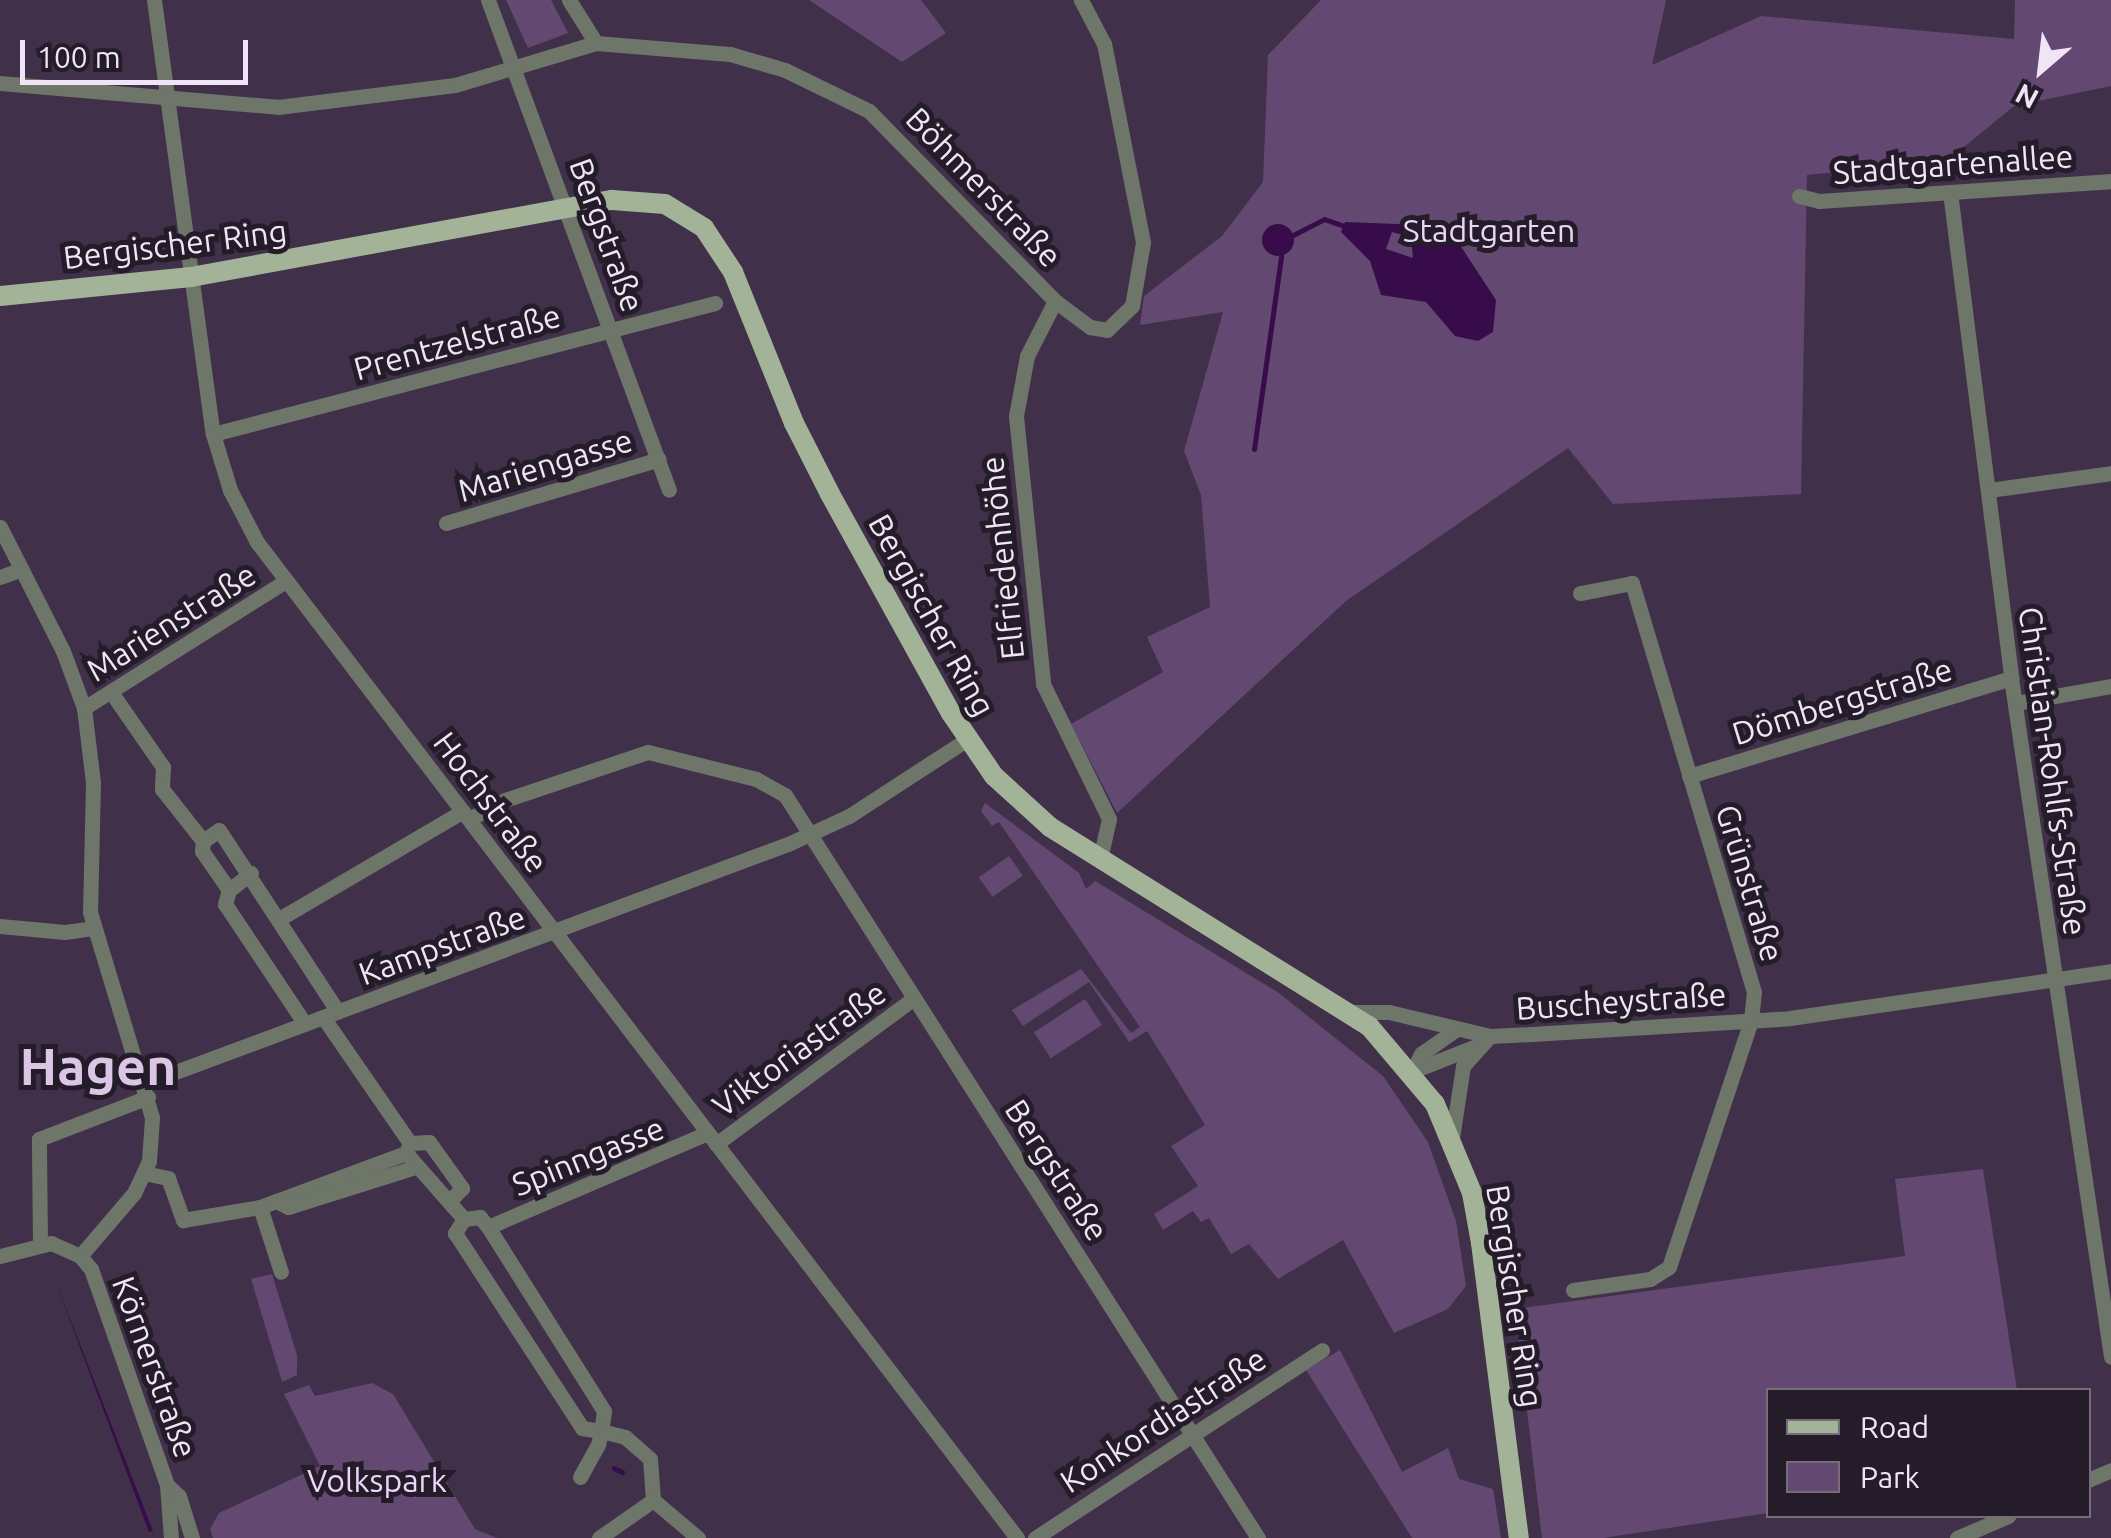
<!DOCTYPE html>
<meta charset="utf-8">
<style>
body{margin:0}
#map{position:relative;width:2111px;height:1538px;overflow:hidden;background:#41304a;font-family:Ubuntu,sans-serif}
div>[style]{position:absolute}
.green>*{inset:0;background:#634871;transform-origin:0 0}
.water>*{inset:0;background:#380b4a}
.round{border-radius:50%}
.stream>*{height:5px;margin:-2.5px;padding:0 2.5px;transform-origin:2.5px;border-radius:2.5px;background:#380b4a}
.minor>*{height:15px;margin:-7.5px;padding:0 7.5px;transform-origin:7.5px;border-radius:7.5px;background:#6e7669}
.major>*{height:20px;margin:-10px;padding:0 10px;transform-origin:10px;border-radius:10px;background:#a3b398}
span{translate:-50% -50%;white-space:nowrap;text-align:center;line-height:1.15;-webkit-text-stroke:10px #241c28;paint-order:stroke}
.street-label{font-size:32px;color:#f0e5f6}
.park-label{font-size:32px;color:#edd5fa}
.town-label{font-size:52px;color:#dbc6e6;font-weight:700}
.legend{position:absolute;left:1766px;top:1388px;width:325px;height:130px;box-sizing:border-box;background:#241c28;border:2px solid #766c7a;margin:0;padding:12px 18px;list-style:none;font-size:30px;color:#f0e5f6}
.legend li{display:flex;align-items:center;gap:20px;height:50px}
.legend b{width:50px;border:2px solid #766c7a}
.north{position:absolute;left:1991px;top:20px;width:100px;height:100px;-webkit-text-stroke:8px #241c28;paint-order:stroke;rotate:208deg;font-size:28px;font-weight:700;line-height:40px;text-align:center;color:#f0e5f6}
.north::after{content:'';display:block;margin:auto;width:35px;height:45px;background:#f0e5f6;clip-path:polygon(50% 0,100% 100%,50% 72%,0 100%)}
.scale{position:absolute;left:20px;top:40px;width:228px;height:45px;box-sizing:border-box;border:5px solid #f0e5f6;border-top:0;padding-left:12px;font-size:30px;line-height:35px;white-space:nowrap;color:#f0e5f6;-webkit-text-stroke:8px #241c28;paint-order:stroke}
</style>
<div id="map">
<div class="green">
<i style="clip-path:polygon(506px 0,551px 0,568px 33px,528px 48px)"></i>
<i style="clip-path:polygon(809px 0,921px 0,946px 33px,902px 62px)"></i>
<i style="clip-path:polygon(1321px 0,1666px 0,1652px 65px,1761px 16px,2014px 39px,2015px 0,2111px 0,2111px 86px,2014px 106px,1947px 161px,1807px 175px,1801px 494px,1613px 504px,1568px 448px,1346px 601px,1117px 813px,1071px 724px,1163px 672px,1147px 637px,1210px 607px,1201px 495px,1184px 451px,1223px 312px,1140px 325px,1144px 296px,1222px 236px,1263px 182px,1268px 55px)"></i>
<i style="clip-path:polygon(985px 803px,1079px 873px,1086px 889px,1095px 881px,1279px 993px,1383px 1076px,1428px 1142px,1456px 1221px,1466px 1286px,1448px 1309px,1394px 1333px,1343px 1240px,1278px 1279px,1249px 1244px,1231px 1254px,1209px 1218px,1201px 1222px,1193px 1211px,1163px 1230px,1154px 1214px,1198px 1186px,1171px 1146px,1205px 1125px,1147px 1031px,1129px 1042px,1089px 982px,1023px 1026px,1012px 1010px,1081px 969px,1131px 1033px,1140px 1027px,999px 822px,992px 826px,981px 811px)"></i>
<i style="left:1009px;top:856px;width:24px;height:37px;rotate:55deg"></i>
<i style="left:1085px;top:999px;width:31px;height:61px;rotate:57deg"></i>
<i style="clip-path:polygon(1983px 1169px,2017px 1390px,1768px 1390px,1768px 1513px,1603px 1538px,1542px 1538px,1515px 1309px,1905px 1256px,1895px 1179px)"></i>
<i style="clip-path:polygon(272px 1274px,297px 1355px,297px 1375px,282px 1382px,251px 1279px)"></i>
<i style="clip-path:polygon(1340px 1350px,1402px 1472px,1448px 1448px,1459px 1479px,1493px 1489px,1501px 1538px,1412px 1538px,1306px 1370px)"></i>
<i style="clip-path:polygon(372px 1383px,393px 1394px,475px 1529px,497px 1538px,213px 1538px,210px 1529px,219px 1513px,320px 1466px,284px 1394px,309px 1385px,315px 1396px)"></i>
</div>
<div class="water">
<i style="clip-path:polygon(evenodd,1345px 222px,1423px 225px,1458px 242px,1496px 300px,1493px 332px,1478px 341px,1455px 336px,1426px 302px,1381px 295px,1370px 261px,1341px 232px,1345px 222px,1392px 232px,1411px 237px,1413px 258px,1386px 249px,1392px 232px)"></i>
<i class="round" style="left:1262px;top:224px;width:32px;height:32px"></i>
<i style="clip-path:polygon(56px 1283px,153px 1531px,149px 1532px)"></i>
</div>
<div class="stream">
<i style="left:1293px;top:235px;width:35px;rotate:-27deg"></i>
<i style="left:1324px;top:219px;width:21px;rotate:19deg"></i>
<i style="left:1254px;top:449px;width:195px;rotate:-82deg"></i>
<i style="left:614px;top:1468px;width:9px;rotate:27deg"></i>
</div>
<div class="minor">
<i style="left:154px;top:0;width:438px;rotate:82.3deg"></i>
<i style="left:213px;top:434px;width:59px;rotate:73.1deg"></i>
<i style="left:230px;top:490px;width:59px;rotate:62.6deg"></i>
<i style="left:257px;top:542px;width:1253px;rotate:52.65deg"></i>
<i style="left:488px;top:0;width:522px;rotate:69.73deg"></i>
<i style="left:569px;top:0;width:51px;rotate:57.9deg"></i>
<i style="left:0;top:83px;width:279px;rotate:4.9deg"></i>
<i style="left:278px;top:107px;width:178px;rotate:-7.1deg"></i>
<i style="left:455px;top:85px;width:147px;rotate:-16.6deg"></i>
<i style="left:596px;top:43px;width:134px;rotate:4.7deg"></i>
<i style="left:730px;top:54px;width:57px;rotate:16.2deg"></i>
<i style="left:785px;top:70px;width:93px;rotate:26deg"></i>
<i style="left:869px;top:111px;width:266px;rotate:45.6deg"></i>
<i style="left:1055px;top:301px;width:44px;rotate:36.6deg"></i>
<i style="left:1090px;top:327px;width:17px;rotate:10deg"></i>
<i style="left:1107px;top:330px;width:35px;rotate:-44deg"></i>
<i style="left:1132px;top:306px;width:65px;rotate:-80.2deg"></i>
<i style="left:1143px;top:242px;width:202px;rotate:-101.1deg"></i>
<i style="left:1104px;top:44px;width:50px;rotate:-117.6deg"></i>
<i style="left:1950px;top:192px;width:490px;rotate:82.8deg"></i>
<i style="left:2011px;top:678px;width:686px;rotate:81.62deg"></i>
<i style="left:1799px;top:196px;width:21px;rotate:14deg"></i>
<i style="left:1819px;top:201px;width:293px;rotate:-3.9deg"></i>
<i style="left:1055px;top:301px;width:62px;rotate:117deg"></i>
<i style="left:1027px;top:356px;width:61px;rotate:100.4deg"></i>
<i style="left:1016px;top:416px;width:269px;rotate:84.2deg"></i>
<i style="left:1043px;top:684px;width:150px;rotate:63.9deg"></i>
<i style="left:1109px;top:819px;width:41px;rotate:102.7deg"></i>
<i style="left:213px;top:434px;width:519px;rotate:-14.63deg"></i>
<i style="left:1989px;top:490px;width:123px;rotate:-7.9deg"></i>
<i style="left:446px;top:523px;width:222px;rotate:-16.7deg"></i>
<i style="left:0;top:527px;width:139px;rotate:63.1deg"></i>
<i style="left:63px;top:651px;width:61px;rotate:69.8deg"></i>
<i style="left:84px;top:708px;width:75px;rotate:83.1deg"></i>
<i style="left:93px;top:782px;width:130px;rotate:91.3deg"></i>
<i style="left:90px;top:912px;width:215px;rotate:73.2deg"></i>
<i style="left:152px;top:1118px;width:43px;rotate:94deg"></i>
<i style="left:149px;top:1161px;width:35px;rotate:115deg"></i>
<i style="left:134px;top:1193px;width:83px;rotate:130.6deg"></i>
<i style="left:0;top:577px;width:23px;rotate:-20deg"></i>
<i style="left:111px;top:692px;width:91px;rotate:55.3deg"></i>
<i style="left:163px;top:767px;width:22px;rotate:93deg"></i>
<i style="left:162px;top:789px;width:66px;rotate:51.7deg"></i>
<i style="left:203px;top:841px;width:10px;rotate:96deg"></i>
<i style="left:202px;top:851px;width:47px;rotate:55.3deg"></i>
<i style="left:2016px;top:703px;width:97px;rotate:-10.1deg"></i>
<i style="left:84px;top:708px;width:239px;rotate:-32.2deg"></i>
<i style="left:1689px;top:776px;width:337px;rotate:-16.9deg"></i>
<i style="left:469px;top:819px;width:41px;rotate:-27.8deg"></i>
<i style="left:505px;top:800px;width:151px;rotate:-18.6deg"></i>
<i style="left:648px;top:752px;width:111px;rotate:14deg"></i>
<i style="left:756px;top:779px;width:33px;rotate:29deg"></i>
<i style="left:785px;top:795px;width:881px;rotate:57.52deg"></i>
<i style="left:203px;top:841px;width:19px;rotate:-35deg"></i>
<i style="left:219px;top:830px;width:217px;rotate:56.8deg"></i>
<i style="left:251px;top:873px;width:28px;rotate:142deg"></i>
<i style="left:229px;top:890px;width:15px;rotate:106deg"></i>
<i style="left:225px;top:904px;width:144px;rotate:56.3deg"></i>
<i style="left:279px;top:919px;width:213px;rotate:-30.4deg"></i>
<i style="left:0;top:926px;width:65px;rotate:5.3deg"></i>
<i style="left:65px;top:932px;width:28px;rotate:-8deg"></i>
<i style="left:1350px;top:1012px;width:39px"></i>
<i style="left:1389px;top:1012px;width:104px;rotate:13.4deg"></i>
<i style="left:1490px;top:1036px;width:42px;rotate:-2.7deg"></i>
<i style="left:1532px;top:1034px;width:258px;rotate:-3.5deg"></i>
<i style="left:1790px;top:1018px;width:324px;rotate:-8.3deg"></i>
<i style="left:323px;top:1017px;width:153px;rotate:55.4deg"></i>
<i style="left:410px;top:1143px;width:11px;rotate:112deg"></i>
<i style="left:406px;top:1153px;width:88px;rotate:48.7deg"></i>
<i style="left:1413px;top:1071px;width:66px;rotate:-21.5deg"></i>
<i style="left:1413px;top:1071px;width:19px;rotate:-65deg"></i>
<i style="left:1421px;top:1054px;width:42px;rotate:-35.2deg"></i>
<i style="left:143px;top:1084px;width:688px;rotate:-20.41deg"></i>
<i style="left:788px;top:844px;width:67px;rotate:-24.7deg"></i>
<i style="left:849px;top:816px;width:140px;rotate:-33deg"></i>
<i style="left:1452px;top:1138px;width:73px;rotate:-81.3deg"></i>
<i style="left:1463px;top:1066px;width:40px;rotate:-48deg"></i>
<i style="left:410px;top:1143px;width:19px;rotate:-3deg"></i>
<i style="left:429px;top:1142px;width:57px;rotate:54.3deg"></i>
<i style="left:462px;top:1188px;width:16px;rotate:133deg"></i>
<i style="left:716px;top:1144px;width:246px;rotate:-36.4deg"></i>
<i style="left:144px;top:1173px;width:25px;rotate:12deg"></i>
<i style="left:168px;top:1178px;width:45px;rotate:70.3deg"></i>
<i style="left:183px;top:1220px;width:78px;rotate:-9.6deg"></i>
<i style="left:260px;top:1207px;width:156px;rotate:-20.3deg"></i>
<i style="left:276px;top:1201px;width:13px;rotate:27deg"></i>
<i style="left:288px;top:1207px;width:134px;rotate:-17.4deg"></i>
<i style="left:260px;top:1207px;width:68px;rotate:72.1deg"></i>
<i style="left:488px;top:1227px;width:238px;rotate:-23.2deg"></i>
<i style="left:40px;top:1243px;width:104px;rotate:-90.6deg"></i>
<i style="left:39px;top:1139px;width:117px;rotate:-21.1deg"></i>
<i style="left:0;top:1256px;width:53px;rotate:-14.3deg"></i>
<i style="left:51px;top:1243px;width:32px;rotate:24deg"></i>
<i style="left:80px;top:1256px;width:17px;rotate:50deg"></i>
<i style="left:91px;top:1269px;width:229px;rotate:70.6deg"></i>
<i style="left:167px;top:1485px;width:53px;rotate:85.7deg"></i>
<i style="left:1573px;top:1290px;width:78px;rotate:-8.1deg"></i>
<i style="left:1650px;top:1279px;width:22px;rotate:-32deg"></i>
<i style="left:1669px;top:1267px;width:260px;rotate:-71.6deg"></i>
<i style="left:1751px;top:1020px;width:28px;rotate:-84deg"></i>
<i style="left:1754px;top:992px;width:427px;rotate:-106.6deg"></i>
<i style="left:1632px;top:583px;width:53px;rotate:169.1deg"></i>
<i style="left:580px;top:1477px;width:37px;rotate:-61deg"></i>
<i style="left:598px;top:1445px;width:14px;rotate:-78deg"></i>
<i style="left:601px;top:1431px;width:20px;rotate:-81deg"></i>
<i style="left:604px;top:1411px;width:218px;rotate:-122.2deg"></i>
<i style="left:488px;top:1227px;width:13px;rotate:-129deg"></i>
<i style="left:480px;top:1217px;width:16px;rotate:173deg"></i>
<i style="left:464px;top:1219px;width:17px;rotate:123deg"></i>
<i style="left:455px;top:1233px;width:233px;rotate:56.9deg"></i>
<i style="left:582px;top:1428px;width:19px;rotate:9deg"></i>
<i style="left:601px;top:1431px;width:25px;rotate:14deg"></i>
<i style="left:625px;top:1437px;width:33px;rotate:41deg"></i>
<i style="left:650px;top:1459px;width:41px;rotate:85.8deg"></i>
<i style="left:2088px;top:1480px;width:25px;rotate:-23deg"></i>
<i style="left:167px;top:1485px;width:16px;rotate:43deg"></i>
<i style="left:179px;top:1496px;width:44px;rotate:72.8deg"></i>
<i style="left:653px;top:1500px;width:59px;rotate:40.2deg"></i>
<i style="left:599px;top:1538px;width:66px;rotate:-35.1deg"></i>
<i style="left:1035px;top:1538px;width:343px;rotate:-33.2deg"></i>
<i style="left:1957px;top:1538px;width:56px;rotate:-23.3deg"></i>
</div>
<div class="major">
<i style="left:0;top:296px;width:192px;rotate:-5.7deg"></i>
<i style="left:191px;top:277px;width:428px;rotate:-10.4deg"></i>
<i style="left:612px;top:200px;width:53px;rotate:4.3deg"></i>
<i style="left:665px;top:204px;width:46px;rotate:31.6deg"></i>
<i style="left:704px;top:228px;width:53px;rotate:56.6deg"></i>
<i style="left:733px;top:272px;width:163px;rotate:68deg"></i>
<i style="left:794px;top:423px;width:80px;rotate:63.1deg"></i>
<i style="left:830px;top:494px;width:250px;rotate:61.1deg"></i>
<i style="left:951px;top:713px;width:76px;rotate:55.7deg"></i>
<i style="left:994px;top:776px;width:76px;rotate:42.3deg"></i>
<i style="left:1050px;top:827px;width:376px;rotate:32deg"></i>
<i style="left:1369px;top:1026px;width:102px;rotate:49.8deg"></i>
<i style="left:1435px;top:1104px;width:96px;rotate:67.4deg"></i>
<i style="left:1472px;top:1193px;width:51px;rotate:79.8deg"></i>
<i style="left:1481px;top:1243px;width:297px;rotate:82.7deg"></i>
</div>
<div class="street-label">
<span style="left:1953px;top:164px;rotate:-4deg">Stadtgartenallee</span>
<span style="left:984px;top:187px;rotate:46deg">Böhmerstraße</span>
<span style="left:607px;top:235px;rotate:70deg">Bergstraße</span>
<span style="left:175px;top:244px;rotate:-7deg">Bergischer Ring</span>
<span style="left:457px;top:342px;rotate:-15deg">Prentzelstraße</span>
<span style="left:545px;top:465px;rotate:-17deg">Mariengasse</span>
<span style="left:1002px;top:558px;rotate:-96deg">Elfriedenhöhe</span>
<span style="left:932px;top:615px;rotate:61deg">Bergischer Ring</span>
<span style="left:171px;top:622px;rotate:-32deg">Marienstraße</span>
<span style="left:1842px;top:701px;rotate:-17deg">Dömbergstraße</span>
<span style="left:2053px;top:771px;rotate:82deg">Christian-Rohlfs-Straße</span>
<span style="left:491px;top:802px;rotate:53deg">Hochstraße</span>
<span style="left:1750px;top:883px;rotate:73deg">Grünstraße</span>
<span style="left:442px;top:945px;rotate:-20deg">Kampstraße</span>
<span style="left:1621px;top:1001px;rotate:-4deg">Buscheystraße</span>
<span style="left:799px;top:1049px;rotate:-36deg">Viktoriastraße</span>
<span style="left:588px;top:1156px;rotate:-22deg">Spinngasse</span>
<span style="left:1057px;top:1170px;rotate:57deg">Bergstraße</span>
<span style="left:1515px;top:1296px;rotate:81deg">Bergischer Ring</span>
<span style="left:155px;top:1367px;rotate:70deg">Körnerstraße</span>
<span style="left:1163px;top:1420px;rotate:-33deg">Konkordiastraße</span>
</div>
<div class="park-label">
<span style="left:1489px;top:230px">Stadtgarten</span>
<span style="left:377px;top:1480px">Volkspark</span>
</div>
<div class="town-label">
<span style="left:98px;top:1067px">Hagen</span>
</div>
<ul class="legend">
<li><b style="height:12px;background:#a3b398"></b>Road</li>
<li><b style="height:28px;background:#634871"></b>Park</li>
</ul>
<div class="north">N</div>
<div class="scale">100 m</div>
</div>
